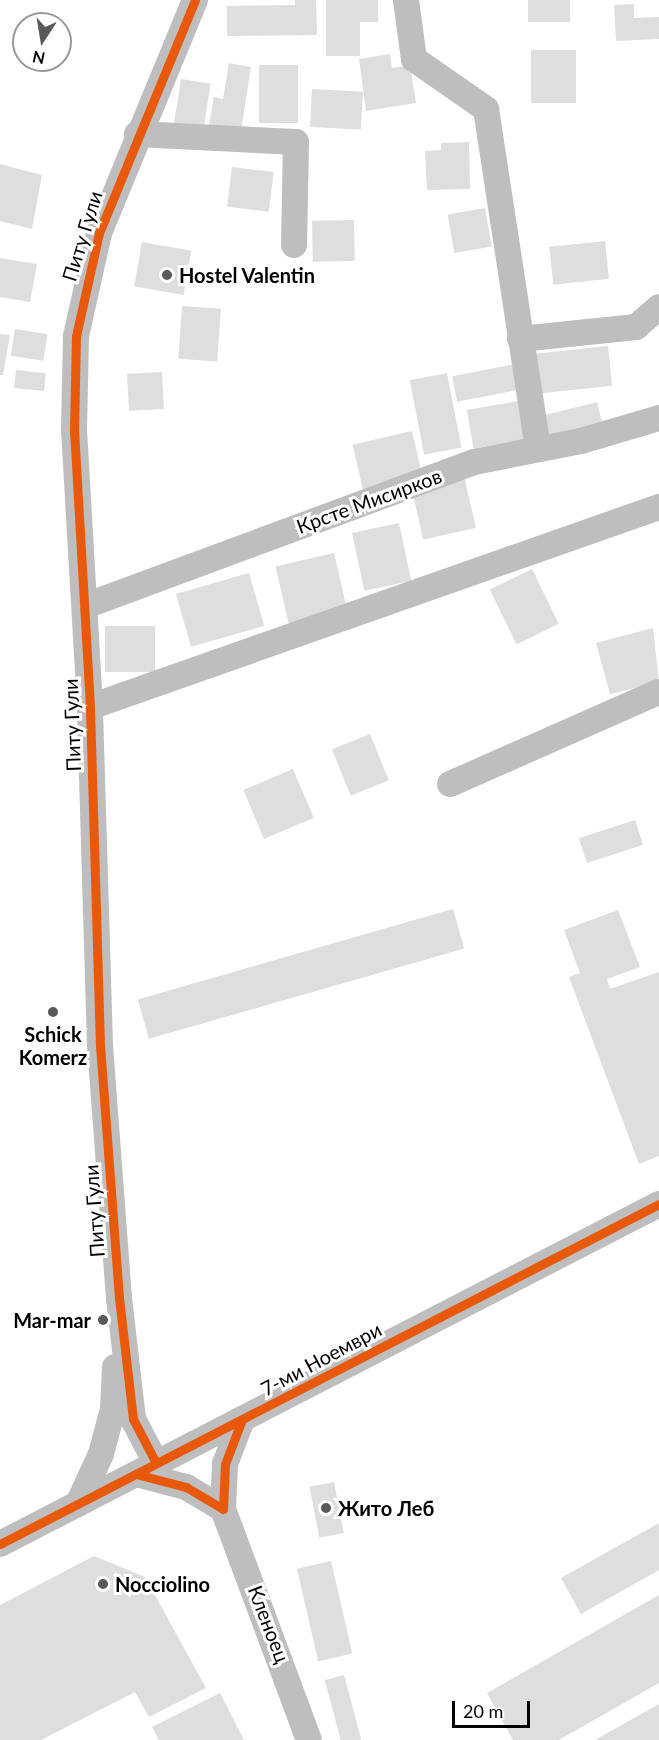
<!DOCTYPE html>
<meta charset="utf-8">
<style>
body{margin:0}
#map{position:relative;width:659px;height:1740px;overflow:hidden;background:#fff;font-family:Lato,sans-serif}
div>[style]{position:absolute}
.building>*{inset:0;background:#dedede;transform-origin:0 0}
.minor>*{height:26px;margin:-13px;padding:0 13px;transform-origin:13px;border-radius:13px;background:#bebebe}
.cycleway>*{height:9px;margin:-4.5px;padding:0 4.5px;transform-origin:4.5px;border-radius:4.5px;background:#e8590c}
.dots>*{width:16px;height:16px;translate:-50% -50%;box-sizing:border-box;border:3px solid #fff;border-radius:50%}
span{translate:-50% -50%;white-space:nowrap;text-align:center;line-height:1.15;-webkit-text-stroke:6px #fff;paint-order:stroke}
.street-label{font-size:20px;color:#000}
.poi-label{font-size:20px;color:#000;font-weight:700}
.left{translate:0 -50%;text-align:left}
.right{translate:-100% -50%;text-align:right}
.north{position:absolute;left:12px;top:12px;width:60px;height:60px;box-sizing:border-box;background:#fff;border:2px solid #999;border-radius:50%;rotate:192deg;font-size:16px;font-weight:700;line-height:24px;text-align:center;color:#000}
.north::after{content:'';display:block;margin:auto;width:21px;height:27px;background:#595959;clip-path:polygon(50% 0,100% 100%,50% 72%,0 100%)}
.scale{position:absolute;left:452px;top:1701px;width:78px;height:27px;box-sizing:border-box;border:3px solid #000;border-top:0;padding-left:8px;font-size:18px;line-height:21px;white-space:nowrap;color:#000;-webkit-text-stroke:4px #fff;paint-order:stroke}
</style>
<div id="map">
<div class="building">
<i style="clip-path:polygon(295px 0,316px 0,317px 35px,227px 36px,227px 6px,295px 5px)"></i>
<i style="clip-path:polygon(326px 0,378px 0,378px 22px,360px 22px,360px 56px,326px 56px)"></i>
<i style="left:528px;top:0;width:42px;height:22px"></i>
<i style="clip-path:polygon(634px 4px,634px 18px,659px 17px,659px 39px,616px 41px,614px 5px)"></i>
<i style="left:531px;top:50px;width:45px;height:53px"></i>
<i style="clip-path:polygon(390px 54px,392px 68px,410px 65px,416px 103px,366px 111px,359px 59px)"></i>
<i style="clip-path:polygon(229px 63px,251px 67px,240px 137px,208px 131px,214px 97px,223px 99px)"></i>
<i style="left:259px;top:65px;width:39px;height:58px"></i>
<i style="left:181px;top:79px;width:30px;height:53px;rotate:9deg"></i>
<i style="left:312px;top:89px;width:51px;height:38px;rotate:3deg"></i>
<i style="clip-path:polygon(469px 142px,470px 189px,427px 190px,425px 151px,441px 150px,441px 143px)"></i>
<i style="clip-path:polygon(0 164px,42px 175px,32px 229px,0 221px)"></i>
<i style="left:232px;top:167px;width:42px;height:40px;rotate:7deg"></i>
<i style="left:485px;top:208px;width:39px;height:38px;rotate:80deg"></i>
<i style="left:354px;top:220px;width:41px;height:42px;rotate:89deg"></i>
<i style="left:605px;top:241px;width:38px;height:56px;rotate:84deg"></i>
<i style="left:142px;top:242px;width:50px;height:45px;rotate:10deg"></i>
<i style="clip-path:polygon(0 258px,37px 264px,30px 302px,0 297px)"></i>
<i style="left:182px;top:306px;width:39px;height:53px;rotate:4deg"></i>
<i style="left:15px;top:329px;width:33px;height:27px;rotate:9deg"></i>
<i style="clip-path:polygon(0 334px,10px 335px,3px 375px,0 375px)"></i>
<i style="left:608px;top:346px;width:40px;height:76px;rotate:84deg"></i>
<i style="left:515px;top:364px;width:26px;height:64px;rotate:79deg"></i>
<i style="left:16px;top:370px;width:30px;height:18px;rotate:6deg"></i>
<i style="left:162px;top:372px;width:37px;height:35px;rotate:87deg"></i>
<i style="left:447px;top:373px;width:76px;height:38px;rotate:79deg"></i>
<i style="left:518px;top:401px;width:39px;height:52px;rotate:80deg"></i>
<i style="left:597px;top:402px;width:25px;height:58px;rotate:76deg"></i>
<i style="left:412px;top:431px;width:46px;height:61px;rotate:77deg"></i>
<i style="left:464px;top:476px;width:53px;height:54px;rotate:77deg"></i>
<i style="left:399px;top:523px;width:59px;height:48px;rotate:78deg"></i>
<i style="left:334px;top:553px;width:59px;height:60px;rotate:77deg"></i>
<i style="left:532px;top:569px;width:61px;height:47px;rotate:64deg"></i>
<i style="left:249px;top:573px;width:55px;height:76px;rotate:74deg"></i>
<i style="left:105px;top:626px;width:50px;height:46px"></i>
<i style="clip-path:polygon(653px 628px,659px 682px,610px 694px,596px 643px)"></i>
<i style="left:370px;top:734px;width:50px;height:41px;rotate:68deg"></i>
<i style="left:293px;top:769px;width:53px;height:54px;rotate:67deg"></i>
<i style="left:635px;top:820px;width:26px;height:59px;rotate:72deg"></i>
<i style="left:453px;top:909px;width:41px;height:328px;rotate:74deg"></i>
<i style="clip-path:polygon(618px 910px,640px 967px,607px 979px,610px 989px,659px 972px,659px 1156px,639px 1164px,569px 977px,580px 973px,564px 930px)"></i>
<i style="left:334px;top:1482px;width:52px;height:25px;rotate:79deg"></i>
<i style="clip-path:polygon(659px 1523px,659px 1570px,581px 1614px,561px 1578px)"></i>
<i style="clip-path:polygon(94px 1556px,145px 1577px,206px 1688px,149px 1717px,135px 1692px,41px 1740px,0 1740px,0 1605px)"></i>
<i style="left:331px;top:1561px;width:95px;height:35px;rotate:77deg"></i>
<i style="clip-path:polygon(659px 1595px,659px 1683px,559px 1740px,513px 1740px,487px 1693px)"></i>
<i style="left:344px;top:1675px;width:67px;height:20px;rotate:75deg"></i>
<i style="clip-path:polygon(220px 1693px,244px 1740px,159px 1740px,152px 1727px)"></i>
<i style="clip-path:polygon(659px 1704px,659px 1740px,595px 1740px)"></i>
</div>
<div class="minor">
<i style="left:406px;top:0;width:60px;rotate:82.3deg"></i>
<i style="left:414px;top:59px;width:88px;rotate:34.8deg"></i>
<i style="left:486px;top:109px;width:344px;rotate:81.3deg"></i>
<i style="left:137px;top:134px;width:159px;rotate:2.9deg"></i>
<i style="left:296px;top:142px;width:103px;rotate:91.1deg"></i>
<i style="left:520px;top:339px;width:117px;rotate:-5.9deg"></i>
<i style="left:636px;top:327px;width:30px;rotate:-41deg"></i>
<i style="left:85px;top:606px;width:415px;rotate:-20.3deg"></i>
<i style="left:474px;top:462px;width:109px;rotate:-11.1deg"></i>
<i style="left:581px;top:441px;width:81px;rotate:-16.4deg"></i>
<i style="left:90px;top:707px;width:603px;rotate:-19.37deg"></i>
<i style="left:450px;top:784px;width:228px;rotate:-23.8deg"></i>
<i style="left:241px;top:1422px;width:45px;rotate:110.9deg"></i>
<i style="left:225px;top:1464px;width:45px;rotate:92.5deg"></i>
<i style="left:223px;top:1509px;width:246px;rotate:69.6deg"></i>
<i style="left:156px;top:1463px;width:50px;rotate:-117.6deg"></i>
<i style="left:133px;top:1419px;width:122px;rotate:-96.6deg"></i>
<i style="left:119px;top:1298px;width:253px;rotate:-94.3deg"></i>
<i style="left:100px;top:1046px;width:339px;rotate:-91.7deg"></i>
<i style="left:90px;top:707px;width:276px;rotate:-93.3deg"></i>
<i style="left:74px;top:431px;width:95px;rotate:-88.8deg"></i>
<i style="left:76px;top:336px;width:106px;rotate:-77.4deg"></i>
<i style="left:99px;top:233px;width:252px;rotate:-67.6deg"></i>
<i style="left:136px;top:1474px;width:52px;rotate:14.6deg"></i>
<i style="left:186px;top:1487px;width:43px;rotate:30.7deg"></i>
<i style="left:78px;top:1504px;width:55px;rotate:-65.3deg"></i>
<i style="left:101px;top:1454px;width:47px;rotate:-75.1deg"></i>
<i style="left:113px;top:1409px;width:42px;rotate:-87.3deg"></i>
<i style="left:0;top:1544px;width:742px;rotate:-27.29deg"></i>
</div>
<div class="cycleway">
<i style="left:156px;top:1463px;width:50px;rotate:-117.6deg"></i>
<i style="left:133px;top:1419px;width:122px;rotate:-96.6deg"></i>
<i style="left:119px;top:1298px;width:253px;rotate:-94.3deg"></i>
<i style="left:100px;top:1046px;width:339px;rotate:-91.7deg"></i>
<i style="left:90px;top:707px;width:276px;rotate:-93.3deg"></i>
<i style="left:74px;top:431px;width:95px;rotate:-88.8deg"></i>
<i style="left:76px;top:336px;width:106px;rotate:-77.4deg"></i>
<i style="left:99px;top:233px;width:252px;rotate:-67.6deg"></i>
<i style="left:136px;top:1474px;width:52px;rotate:14.6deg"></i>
<i style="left:186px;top:1487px;width:43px;rotate:30.7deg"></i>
<i style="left:223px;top:1509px;width:45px;rotate:-87.5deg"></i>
<i style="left:225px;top:1464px;width:45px;rotate:-69.1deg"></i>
<i style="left:0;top:1544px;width:742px;rotate:-27.29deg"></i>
</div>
<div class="dots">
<i style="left:167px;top:275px;background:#595959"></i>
<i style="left:53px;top:1012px;background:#595959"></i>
<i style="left:103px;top:1320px;background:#595959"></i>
<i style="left:326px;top:1508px;background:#595959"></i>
<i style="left:103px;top:1584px;background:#595959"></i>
</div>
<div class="street-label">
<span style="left:82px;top:236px;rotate:-73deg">Питу Гули</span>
<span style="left:369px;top:501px;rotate:-20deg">Крсте Мисирков</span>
<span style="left:72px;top:725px;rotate:-92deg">Питу Гули</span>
<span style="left:94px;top:1211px;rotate:-94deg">Питу Гули</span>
<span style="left:321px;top:1359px;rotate:-28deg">7-ми Ноември</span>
<span style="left:269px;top:1624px;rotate:69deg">Кленоец</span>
</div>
<div class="poi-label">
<span class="left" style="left:179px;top:275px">Hostel Valentin</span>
<span style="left:53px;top:1046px">Schick<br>Komerz</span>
<span class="right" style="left:91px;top:1320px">Mar-mar</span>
<span class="left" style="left:338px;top:1508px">Жито Леб</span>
<span class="left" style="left:115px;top:1584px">Nocciolino</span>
</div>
<div class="north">N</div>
<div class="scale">20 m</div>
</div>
